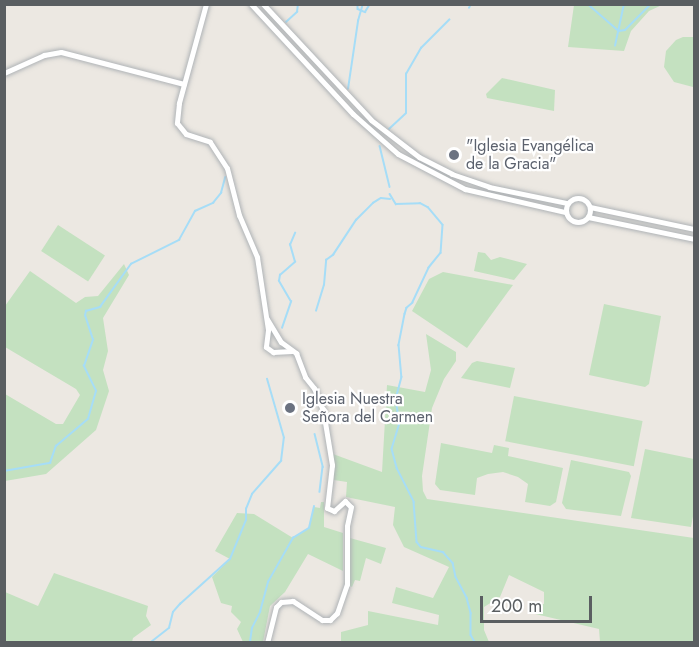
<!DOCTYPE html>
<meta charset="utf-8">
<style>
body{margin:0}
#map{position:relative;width:699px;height:647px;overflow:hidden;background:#ece8e2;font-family:Jost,sans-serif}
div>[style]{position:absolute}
.green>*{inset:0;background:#c4e1c0;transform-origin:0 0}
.stream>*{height:1.5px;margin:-0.75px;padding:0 0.75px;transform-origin:0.75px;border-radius:0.75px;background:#a6ddf7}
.roads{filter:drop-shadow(0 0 2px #afb3b6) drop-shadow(0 0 2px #afb3b6)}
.tertiary>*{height:5px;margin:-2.5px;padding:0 2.5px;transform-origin:2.5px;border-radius:2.5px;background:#fff}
.tertiary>.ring{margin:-2.5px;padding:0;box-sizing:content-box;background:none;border:5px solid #fff;border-radius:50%}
.secondary>*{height:5px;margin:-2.5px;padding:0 2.5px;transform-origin:2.5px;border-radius:2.5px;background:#fff}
.dots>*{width:16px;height:16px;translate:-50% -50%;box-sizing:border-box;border:3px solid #fff;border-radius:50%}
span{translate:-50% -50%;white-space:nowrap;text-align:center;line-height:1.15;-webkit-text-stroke:4.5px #fff;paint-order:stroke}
.worship-label{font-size:16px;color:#5b616d}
.left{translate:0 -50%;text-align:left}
.frame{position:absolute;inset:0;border:6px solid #5a5e61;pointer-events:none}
.scale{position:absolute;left:480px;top:596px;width:112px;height:27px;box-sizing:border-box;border:3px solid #5a5e61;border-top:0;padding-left:8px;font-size:18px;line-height:21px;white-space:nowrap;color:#5a5e61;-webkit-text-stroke:4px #fff;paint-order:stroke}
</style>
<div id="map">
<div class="green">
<i style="clip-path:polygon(574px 5px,574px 4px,662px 5px,649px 11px,631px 31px,624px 51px,568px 47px)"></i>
<i style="clip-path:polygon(683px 37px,694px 37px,693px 87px,674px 82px,664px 67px,666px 51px,676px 40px)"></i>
<i style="clip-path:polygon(502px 78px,555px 90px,554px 111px,487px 98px,486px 94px)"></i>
<i style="left:58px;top:225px;width:56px;height:31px;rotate:33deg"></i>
<i style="clip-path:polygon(478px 252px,485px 253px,491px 260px,500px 257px,527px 264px,514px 280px,474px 271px)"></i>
<i style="clip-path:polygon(124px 264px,129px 275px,103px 318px,108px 351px,103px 370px,109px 391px,96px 430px,46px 474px,5px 481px,5px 394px,56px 424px,63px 424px,80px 395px,76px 389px,5px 347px,5px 306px,30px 271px,76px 303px,85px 297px,98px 296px)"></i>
<i style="clip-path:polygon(443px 272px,513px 285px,467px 348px,412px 311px,429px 279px)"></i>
<i style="clip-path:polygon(604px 304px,661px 316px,649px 384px,645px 387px,589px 375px)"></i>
<i style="clip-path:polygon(426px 334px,456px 352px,456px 361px,444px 379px,432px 408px,422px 476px,423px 491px,427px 499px,694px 538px,694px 642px,600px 642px,599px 629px,531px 613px,531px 603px,544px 604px,544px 592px,509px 575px,500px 597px,484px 607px,484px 630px,489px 642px,341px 642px,341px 632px,368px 625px,368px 611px,438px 625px,439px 615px,392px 603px,396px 587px,433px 598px,449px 567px,404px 547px,393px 525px,395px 507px,346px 497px,347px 482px,334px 480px,333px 454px,382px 472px,387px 385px,425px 392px,431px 370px)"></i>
<i style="clip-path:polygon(477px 361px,515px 368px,510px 388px,461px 378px,472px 363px)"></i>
<i style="left:514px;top:396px;width:131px;height:46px;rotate:11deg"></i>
<i style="clip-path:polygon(441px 443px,492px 453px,494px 445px,509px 448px,508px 456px,563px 468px,556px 502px,550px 506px,525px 502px,528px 484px,518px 477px,503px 472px,488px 474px,477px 478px,475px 495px,440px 490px,435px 484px)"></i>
<i style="clip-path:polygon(645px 449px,694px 459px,694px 511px,691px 527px,631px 518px)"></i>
<i style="clip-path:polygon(571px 460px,629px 472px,631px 476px,621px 516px,566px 509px,562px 503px)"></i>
<i style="clip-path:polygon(321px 502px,324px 502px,324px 527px,343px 533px,343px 571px,308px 554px,285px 592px,270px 606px,263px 642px,243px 642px,237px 629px,241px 622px,231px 612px,232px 606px,221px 603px,212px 577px,230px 559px,215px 551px,237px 513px,254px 514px,293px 538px,309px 528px,314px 507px,320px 508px)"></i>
<i style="clip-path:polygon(350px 538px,386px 548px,381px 564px,366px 558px,360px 581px,355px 580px,352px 587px,350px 586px)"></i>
<i style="clip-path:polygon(54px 573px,148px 606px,146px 616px,151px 625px,133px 638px,132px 642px,5px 642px,5px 592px,38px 606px)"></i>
</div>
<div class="stream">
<i style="left:358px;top:4px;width:5px;rotate:90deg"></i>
<i style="left:358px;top:9px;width:8px;rotate:23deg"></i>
<i style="left:365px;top:12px;width:9px;rotate:-58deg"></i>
<i style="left:588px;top:4px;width:41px;rotate:41.1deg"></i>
<i style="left:619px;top:31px;width:6px;rotate:-9deg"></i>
<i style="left:625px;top:30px;width:37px;rotate:-45deg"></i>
<i style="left:469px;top:8px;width:4px;rotate:-63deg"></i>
<i style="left:286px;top:22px;width:15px;rotate:-42deg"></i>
<i style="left:297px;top:12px;width:8px;rotate:-83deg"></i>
<i style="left:615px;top:46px;width:43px;rotate:-77.9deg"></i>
<i style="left:348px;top:89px;width:69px;rotate:-81.6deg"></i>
<i style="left:358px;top:21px;width:18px;rotate:-74deg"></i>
<i style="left:389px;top:129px;width:23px;rotate:-43deg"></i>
<i style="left:406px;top:113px;width:39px;rotate:-90deg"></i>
<i style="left:406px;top:74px;width:30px;rotate:-60deg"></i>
<i style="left:421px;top:48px;width:40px;rotate:-45deg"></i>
<i style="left:380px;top:146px;width:42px;rotate:76.3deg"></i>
<i style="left:390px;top:194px;width:12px;rotate:59deg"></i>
<i style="left:396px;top:204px;width:24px;rotate:-2deg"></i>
<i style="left:420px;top:203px;width:9px;rotate:27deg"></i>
<i style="left:428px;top:207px;width:23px;rotate:50deg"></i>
<i style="left:443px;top:225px;width:28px;rotate:94deg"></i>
<i style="left:441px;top:253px;width:19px;rotate:129deg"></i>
<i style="left:429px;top:268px;width:38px;rotate:115deg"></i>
<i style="left:413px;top:303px;width:8px;rotate:140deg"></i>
<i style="left:407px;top:308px;width:6px;rotate:108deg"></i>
<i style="left:405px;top:314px;width:32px;rotate:101deg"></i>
<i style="left:399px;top:345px;width:32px;rotate:85deg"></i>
<i style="left:402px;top:377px;width:23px;rotate:105deg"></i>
<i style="left:396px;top:399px;width:24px;rotate:81deg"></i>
<i style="left:400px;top:423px;width:27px;rotate:107deg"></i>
<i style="left:392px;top:449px;width:20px;rotate:75deg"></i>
<i style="left:397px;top:468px;width:38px;rotate:63deg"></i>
<i style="left:414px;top:502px;width:40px;rotate:85.7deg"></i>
<i style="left:417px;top:542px;width:6px;rotate:51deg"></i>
<i style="left:421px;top:547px;width:23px;rotate:13deg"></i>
<i style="left:443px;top:552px;width:15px;rotate:48deg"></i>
<i style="left:453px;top:563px;width:14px;rotate:78deg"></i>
<i style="left:456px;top:577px;width:24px;rotate:62deg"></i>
<i style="left:467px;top:598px;width:16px;rotate:75deg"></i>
<i style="left:471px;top:613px;width:22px;rotate:90deg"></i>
<i style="left:471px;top:635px;width:8px;rotate:60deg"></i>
<i style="left:316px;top:311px;width:27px;rotate:-73deg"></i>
<i style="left:324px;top:285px;width:25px;rotate:-85deg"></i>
<i style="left:326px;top:260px;width:9px;rotate:-36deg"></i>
<i style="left:333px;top:255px;width:42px;rotate:-56.7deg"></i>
<i style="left:356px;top:220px;width:24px;rotate:-45deg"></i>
<i style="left:373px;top:203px;width:9px;rotate:-32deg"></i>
<i style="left:381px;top:198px;width:9px;rotate:6deg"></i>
<i style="left:282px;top:328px;width:28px;rotate:-71deg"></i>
<i style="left:291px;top:302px;width:24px;rotate:-120deg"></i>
<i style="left:279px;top:281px;width:6px;rotate:-81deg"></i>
<i style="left:280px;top:275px;width:20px;rotate:-41deg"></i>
<i style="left:295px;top:262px;width:18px;rotate:-106deg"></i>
<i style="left:290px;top:245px;width:13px;rotate:-67deg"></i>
<i style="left:315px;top:434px;width:34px;rotate:76deg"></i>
<i style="left:323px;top:467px;width:25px;rotate:97deg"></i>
<i style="left:4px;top:471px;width:47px;rotate:-9.9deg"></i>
<i style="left:50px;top:463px;width:18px;rotate:-71deg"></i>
<i style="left:56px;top:446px;width:42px;rotate:-40.2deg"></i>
<i style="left:88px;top:419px;width:29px;rotate:-74deg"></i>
<i style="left:96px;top:391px;width:28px;rotate:-116deg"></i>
<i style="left:84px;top:366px;width:28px;rotate:-71deg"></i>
<i style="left:93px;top:340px;width:25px;rotate:-108deg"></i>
<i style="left:85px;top:316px;width:5px;rotate:-79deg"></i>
<i style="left:86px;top:311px;width:15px;rotate:-16deg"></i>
<i style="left:100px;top:307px;width:53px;rotate:-54.2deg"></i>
<i style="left:131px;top:264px;width:54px;rotate:-26.6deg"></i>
<i style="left:179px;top:240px;width:33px;rotate:-61deg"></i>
<i style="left:195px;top:211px;width:20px;rotate:-24deg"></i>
<i style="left:213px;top:203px;width:13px;rotate:-51deg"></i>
<i style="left:221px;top:193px;width:16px;rotate:-75deg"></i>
<i style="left:151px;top:642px;width:23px;rotate:-38deg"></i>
<i style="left:169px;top:628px;width:16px;rotate:-76deg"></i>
<i style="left:173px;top:612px;width:11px;rotate:-49deg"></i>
<i style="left:180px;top:604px;width:67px;rotate:-42deg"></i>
<i style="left:230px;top:559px;width:42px;rotate:-67.7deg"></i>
<i style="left:246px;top:520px;width:11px;rotate:-90deg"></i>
<i style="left:246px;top:509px;width:16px;rotate:-68deg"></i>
<i style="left:252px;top:494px;width:44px;rotate:-48.7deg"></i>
<i style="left:281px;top:461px;width:23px;rotate:-83deg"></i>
<i style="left:284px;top:438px;width:61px;rotate:-106.1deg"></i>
<i style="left:250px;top:642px;width:14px;rotate:-82deg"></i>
<i style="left:252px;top:628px;width:18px;rotate:-63deg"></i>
<i style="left:260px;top:612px;width:31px;rotate:-75deg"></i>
<i style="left:268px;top:582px;width:51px;rotate:-60.4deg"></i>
<i style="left:293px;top:538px;width:19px;rotate:-32deg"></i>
<i style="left:309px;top:528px;width:22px;rotate:-77deg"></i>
</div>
<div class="roads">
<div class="tertiary">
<i style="left:251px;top:4px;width:150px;rotate:47.2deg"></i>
<i style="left:353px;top:114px;width:60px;rotate:41.6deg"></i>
<i style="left:398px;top:154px;width:76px;rotate:27.6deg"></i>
<i style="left:465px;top:189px;width:103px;rotate:13deg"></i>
<i style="left:263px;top:4px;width:158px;rotate:47deg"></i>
<i style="left:371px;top:120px;width:61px;rotate:37.6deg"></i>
<i style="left:419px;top:157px;width:37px;rotate:27deg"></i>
<i style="left:452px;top:174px;width:39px;rotate:19deg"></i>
<i style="left:489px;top:187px;width:80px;rotate:11.6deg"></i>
<i class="ring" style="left:566px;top:198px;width:19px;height:19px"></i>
<i style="left:590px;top:207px;width:106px;rotate:11.9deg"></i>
<i style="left:588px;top:217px;width:108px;rotate:11.7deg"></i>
</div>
<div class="secondary">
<i style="left:206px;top:4px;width:103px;rotate:105.3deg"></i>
<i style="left:179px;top:103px;width:20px;rotate:96deg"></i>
<i style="left:177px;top:123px;width:14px;rotate:51deg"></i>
<i style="left:186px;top:134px;width:25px;rotate:18deg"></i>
<i style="left:210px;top:142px;width:31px;rotate:57deg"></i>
<i style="left:227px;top:168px;width:49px;rotate:75.7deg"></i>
<i style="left:239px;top:215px;width:46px;rotate:66.8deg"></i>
<i style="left:257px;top:257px;width:74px;rotate:81.4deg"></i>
<i style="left:268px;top:330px;width:17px;rotate:97deg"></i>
<i style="left:266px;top:347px;width:9px;rotate:36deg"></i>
<i style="left:273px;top:352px;width:19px;rotate:-3deg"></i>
<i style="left:4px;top:73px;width:44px;rotate:-24.2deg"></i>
<i style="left:44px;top:55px;width:17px;rotate:-10deg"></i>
<i style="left:61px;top:52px;width:127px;rotate:14.6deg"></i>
<i style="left:267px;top:319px;width:27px;rotate:59deg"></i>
<i style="left:281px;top:342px;width:19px;rotate:36deg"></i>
<i style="left:296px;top:353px;width:26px;rotate:69deg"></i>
<i style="left:305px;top:377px;width:14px;rotate:51deg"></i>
<i style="left:314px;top:388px;width:24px;rotate:68deg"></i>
<i style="left:323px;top:410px;width:56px;rotate:80.7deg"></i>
<i style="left:332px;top:465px;width:43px;rotate:96.6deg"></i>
<i style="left:327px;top:508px;width:8px;rotate:23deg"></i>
<i style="left:334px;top:511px;width:15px;rotate:-42deg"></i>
<i style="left:345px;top:501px;width:8px;rotate:45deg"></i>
<i style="left:351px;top:507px;width:19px;rotate:102deg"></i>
<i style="left:347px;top:526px;width:58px;rotate:90deg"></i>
<i style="left:347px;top:584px;width:31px;rotate:109deg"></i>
<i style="left:337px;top:613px;width:10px;rotate:135deg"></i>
<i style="left:330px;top:620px;width:8px;rotate:180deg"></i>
<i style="left:322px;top:620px;width:35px;rotate:-147deg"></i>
<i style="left:293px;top:601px;width:12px;rotate:175deg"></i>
<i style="left:281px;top:602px;width:7px;rotate:135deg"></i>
<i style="left:276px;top:607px;width:36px;rotate:104deg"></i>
</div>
</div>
<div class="dots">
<i style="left:454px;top:155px;background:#6b7280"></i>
<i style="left:290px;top:408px;background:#6b7280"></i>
</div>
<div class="worship-label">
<span class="left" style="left:466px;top:155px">"Iglesia Evangélica<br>de la Gracia"</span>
<span class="left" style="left:302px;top:408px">Iglesia Nuestra<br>Señora del Carmen</span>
</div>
<div class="frame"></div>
<div class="scale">200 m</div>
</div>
